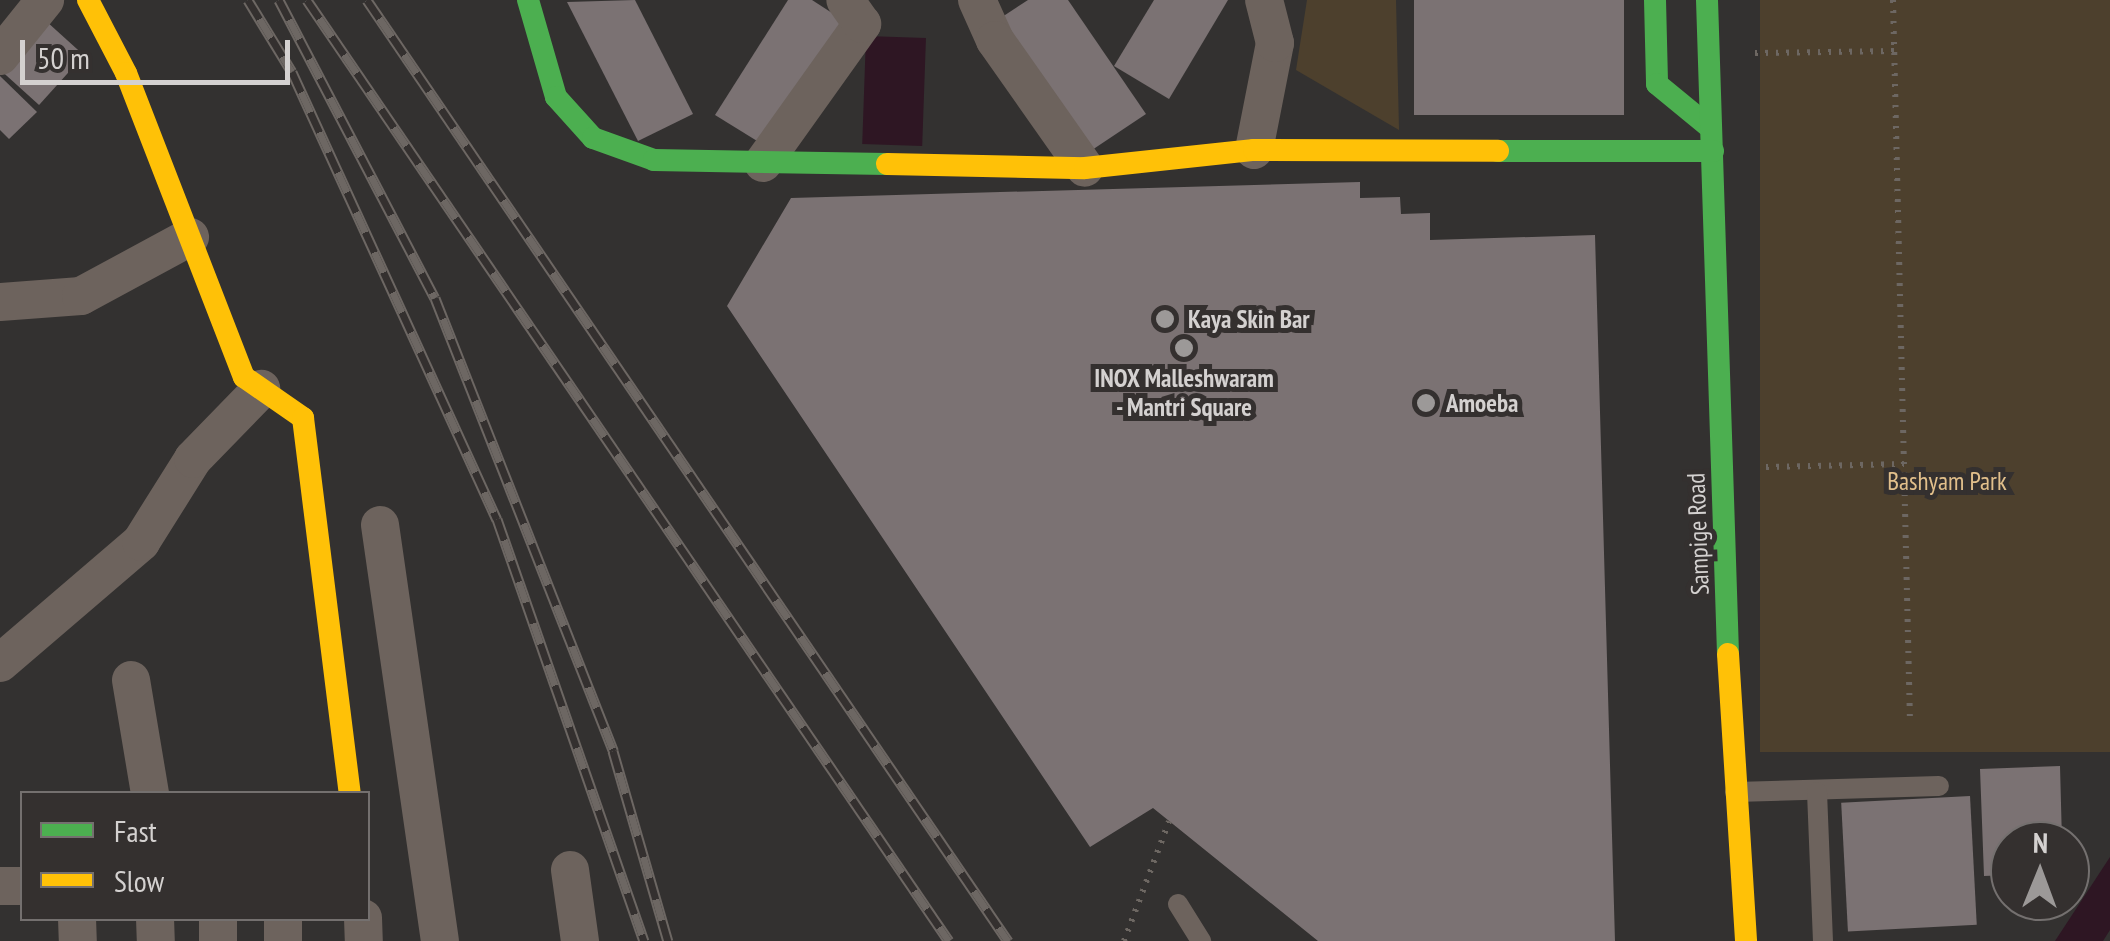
<!DOCTYPE html>
<style>
body{margin:0}
#map{position:relative;width:2110px;height:941px;overflow:hidden;background:#333130;font-family:"PT Sans Narrow",sans-serif}
div>[style]{position:absolute}
.green>*{inset:0;background:#4d402d;transform-origin:0 0}
.water>*{inset:0;background:#2e1623;transform-origin:0 0}
.building>*{inset:0;background:#7b7273;transform-origin:0 0}
.path>*{height:6px;margin-top:-3px;transform-origin:0;background:repeating-linear-gradient(90deg,#6d6762 0 2.5px,transparent 0 10.5px)}
.lane>*{height:20px;margin:-10px;padding:0 10px;transform-origin:10px;border-radius:10px;background:#6d635d}
.street>*{height:38px;margin:-19px;padding:0 19px;transform-origin:19px;border-radius:19px;background:#6d635d}
.fast>*{height:22px;margin:-11px;padding:0 11px;transform-origin:11px;border-radius:11px;background:#4caf50}
.slow>*{height:22px;margin:-11px;padding:0 11px;transform-origin:11px;border-radius:11px;background:#ffc107}
.rail>*{height:11px;margin-top:-5.5px;transform-origin:0;background:repeating-linear-gradient(90deg,#34302f 0 22px,#6d6763 0 44px);box-sizing:border-box;border-block:2px solid #6d6763}
.dots>*{width:28px;height:28px;translate:-50% -50%;box-sizing:border-box;border:5px solid #34302f;border-radius:50%}
span{translate:-50% -50%;white-space:nowrap;text-align:center;line-height:1.15;-webkit-text-stroke:10px #34302f;paint-order:stroke}
.poi-label{font-size:25px;color:#d4d1d0;font-weight:700}
.left{translate:0 -50%;text-align:left}
.park-label{font-size:25px;color:#e1bf8b}
.street-label{font-size:25px;color:#d4d1d0}
.legend{position:absolute;left:20px;top:791px;width:350px;height:130px;box-sizing:border-box;background:#34302f;border:2px solid #74706f;margin:0;padding:12px 18px;list-style:none;font-size:30px;color:#d4d1d0}
.legend li{display:flex;align-items:center;gap:20px;height:50px}
.legend b{width:50px;border:2px solid #74706f}
.north{position:absolute;left:1990px;top:821px;width:100px;height:100px;box-sizing:border-box;background:#34302f;border:2px solid #74706f;border-radius:50%;rotate:1deg;font-size:28px;font-weight:700;line-height:40px;text-align:center;color:#d4d1d0}
.north::after{content:'';display:block;margin:auto;width:35px;height:45px;background:#9c9998;clip-path:polygon(50% 0,100% 100%,50% 72%,0 100%)}
.scale{position:absolute;left:20px;top:40px;width:270px;height:45px;box-sizing:border-box;border:5px solid #d4d1d0;border-top:0;padding-left:12px;font-size:30px;line-height:35px;white-space:nowrap;color:#d4d1d0;-webkit-text-stroke:8px #34302f;paint-order:stroke}
</style>
<div id="map">
<div class="green">
<i style="clip-path:polygon(1307px 0,1396px 0,1399px 130px,1296px 70px)"></i>
<i style="left:1760px;top:0;width:350px;height:752px"></i>
</div>
<div class="water">
<i style="left:866px;top:36px;width:60px;height:108px;rotate:2deg"></i>
<i style="clip-path:polygon(2110px 857px,2110px 930px,2103px 941px,2055px 941px)"></i>
</div>
<div class="building">
<i style="clip-path:polygon(635px 0,693px 114px,638px 141px,567px 2px)"></i>
<i style="clip-path:polygon(788px 0,812px 0,846px 22px,767px 147px,715px 115px)"></i>
<i style="clip-path:polygon(1028px 0,1068px 0,1146px 114px,1089px 152px,999px 19px)"></i>
<i style="clip-path:polygon(1154px 0,1228px 0,1169px 99px,1114px 66px)"></i>
<i style="left:1414px;top:0;width:210px;height:115px"></i>
<i style="left:46px;top:21px;width:51px;height:67px;rotate:42deg"></i>
<i style="clip-path:polygon(0 76px,37px 112px,9px 139px,0 130px)"></i>
<i style="clip-path:polygon(1360px 182px,1360px 198px,1400px 197px,1401px 214px,1430px 213px,1430px 240px,1595px 235px,1615px 941px,1318px 941px,1153px 808px,1090px 847px,727px 306px,791px 198px)"></i>
<i style="clip-path:polygon(2060px 766px,2062px 841px,2010px 841px,2010px 875px,1984px 876px,1980px 769px)"></i>
<i style="left:1970px;top:796px;width:129px;height:129px;rotate:87deg"></i>
</div>
<div class="path">
<i style="left:1893px;top:0;width:724px;rotate:88.65deg"></i>
<i style="left:1755px;top:53px;width:139px;rotate:-0.8deg"></i>
<i style="left:1766px;top:467px;width:138px;rotate:-1.2deg"></i>
<i style="left:1124px;top:941px;width:128px;rotate:-69.4deg"></i>
</div>
<div class="lane">
<i style="left:1735px;top:792px;width:204px;rotate:-1.7deg"></i>
<i style="left:1817px;top:792px;width:149px;rotate:87.7deg"></i>
<i style="left:1178px;top:904px;width:44px;rotate:58.1deg"></i>
</div>
<div class="street">
<i style="left:977px;top:0;width:44px;rotate:65.8deg"></i>
<i style="left:995px;top:40px;width:156px;rotate:54.9deg"></i>
<i style="left:0;top:56px;width:72px;rotate:-51.2deg"></i>
<i style="left:1254px;top:150px;width:109px;rotate:-78.9deg"></i>
<i style="left:1275px;top:43px;width:44px;rotate:-104.3deg"></i>
<i style="left:763px;top:163px;width:171px;rotate:-54.5deg"></i>
<i style="left:862px;top:24px;width:29px;rotate:-125deg"></i>
<i style="left:0;top:302px;width:81px;rotate:-4.2deg"></i>
<i style="left:81px;top:296px;width:124px;rotate:-28.4deg"></i>
<i style="left:380px;top:525px;width:420px;rotate:81.8deg"></i>
<i style="left:0;top:663px;width:186px;rotate:-40.6deg"></i>
<i style="left:141px;top:542px;width:98px;rotate:-57.9deg"></i>
<i style="left:193px;top:459px;width:98px;rotate:-45.8deg"></i>
<i style="left:131px;top:680px;width:116px;rotate:80.5deg"></i>
<i style="left:570px;top:870px;width:72px;rotate:82deg"></i>
<i style="left:0;top:886px;width:22px"></i>
<i style="left:77px;top:918px;width:23px;rotate:88deg"></i>
<i style="left:155px;top:918px;width:23px;rotate:88deg"></i>
<i style="left:218px;top:918px;width:23px;rotate:90deg"></i>
<i style="left:283px;top:918px;width:23px;rotate:90deg"></i>
<i style="left:363px;top:918px;width:23px;rotate:88deg"></i>
</div>
<div class="fast">
<i style="left:528px;top:0;width:101px;rotate:73.9deg"></i>
<i style="left:556px;top:97px;width:55px;rotate:47.9deg"></i>
<i style="left:593px;top:138px;width:65px;rotate:19.8deg"></i>
<i style="left:654px;top:160px;width:233px;rotate:1deg"></i>
<i style="left:1655px;top:0;width:84px;rotate:88.6deg"></i>
<i style="left:1657px;top:84px;width:65px;rotate:39.4deg"></i>
<i style="left:1707px;top:0;width:654px;rotate:88.16deg"></i>
<i style="left:1498px;top:151px;width:215px"></i>
</div>
<div class="slow">
<i style="left:88px;top:0;width:82px;rotate:62.5deg"></i>
<i style="left:126px;top:73px;width:326px;rotate:68.8deg"></i>
<i style="left:244px;top:377px;width:72px;rotate:34.8deg"></i>
<i style="left:303px;top:418px;width:379px;rotate:82.9deg"></i>
<i style="left:887px;top:164px;width:198px;rotate:1.2deg"></i>
<i style="left:1085px;top:168px;width:170px;rotate:-6.1deg"></i>
<i style="left:1254px;top:150px;width:244px;rotate:0.2deg"></i>
<i style="left:1728px;top:654px;width:288px;rotate:86.4deg"></i>
</div>
<div class="rail">
<i style="left:248px;top:0;width:84px;rotate:58.6deg"></i>
<i style="left:292px;top:72px;width:492px;rotate:65.4deg"></i>
<i style="left:497px;top:519px;width:447px;rotate:70.8deg"></i>
<i style="left:279px;top:0;width:336px;rotate:62.4deg"></i>
<i style="left:435px;top:298px;width:487px;rotate:68.5deg"></i>
<i style="left:613px;top:751px;width:198px;rotate:73.9deg"></i>
<i style="left:307px;top:0;width:1139px;rotate:55.7deg"></i>
<i style="left:367px;top:0;width:1139px;rotate:55.74deg"></i>
</div>
<div class="dots">
<i style="left:1165px;top:319px;background:#9c9998"></i>
<i style="left:1184px;top:348px;background:#9c9998"></i>
<i style="left:1426px;top:403px;background:#9c9998"></i>
</div>
<div class="poi-label">
<span class="left" style="left:1188px;top:319px">Kaya Skin Bar</span>
<span style="left:1184px;top:393px">INOX Malleshwaram<br>- Mantri Square</span>
<span class="left" style="left:1446px;top:403px">Amoeba</span>
</div>
<div class="park-label">
<span style="left:1947px;top:481px">Bashyam Park</span>
</div>
<div class="street-label">
<span style="left:1698px;top:534px;rotate:-92deg">Sampige Road</span>
</div>
<ul class="legend">
<li><b style="height:12px;background:#4caf50"></b>Fast</li>
<li><b style="height:12px;background:#ffc107"></b>Slow</li>
</ul>
<div class="north">N</div>
<div class="scale">50 m</div>
</div>
